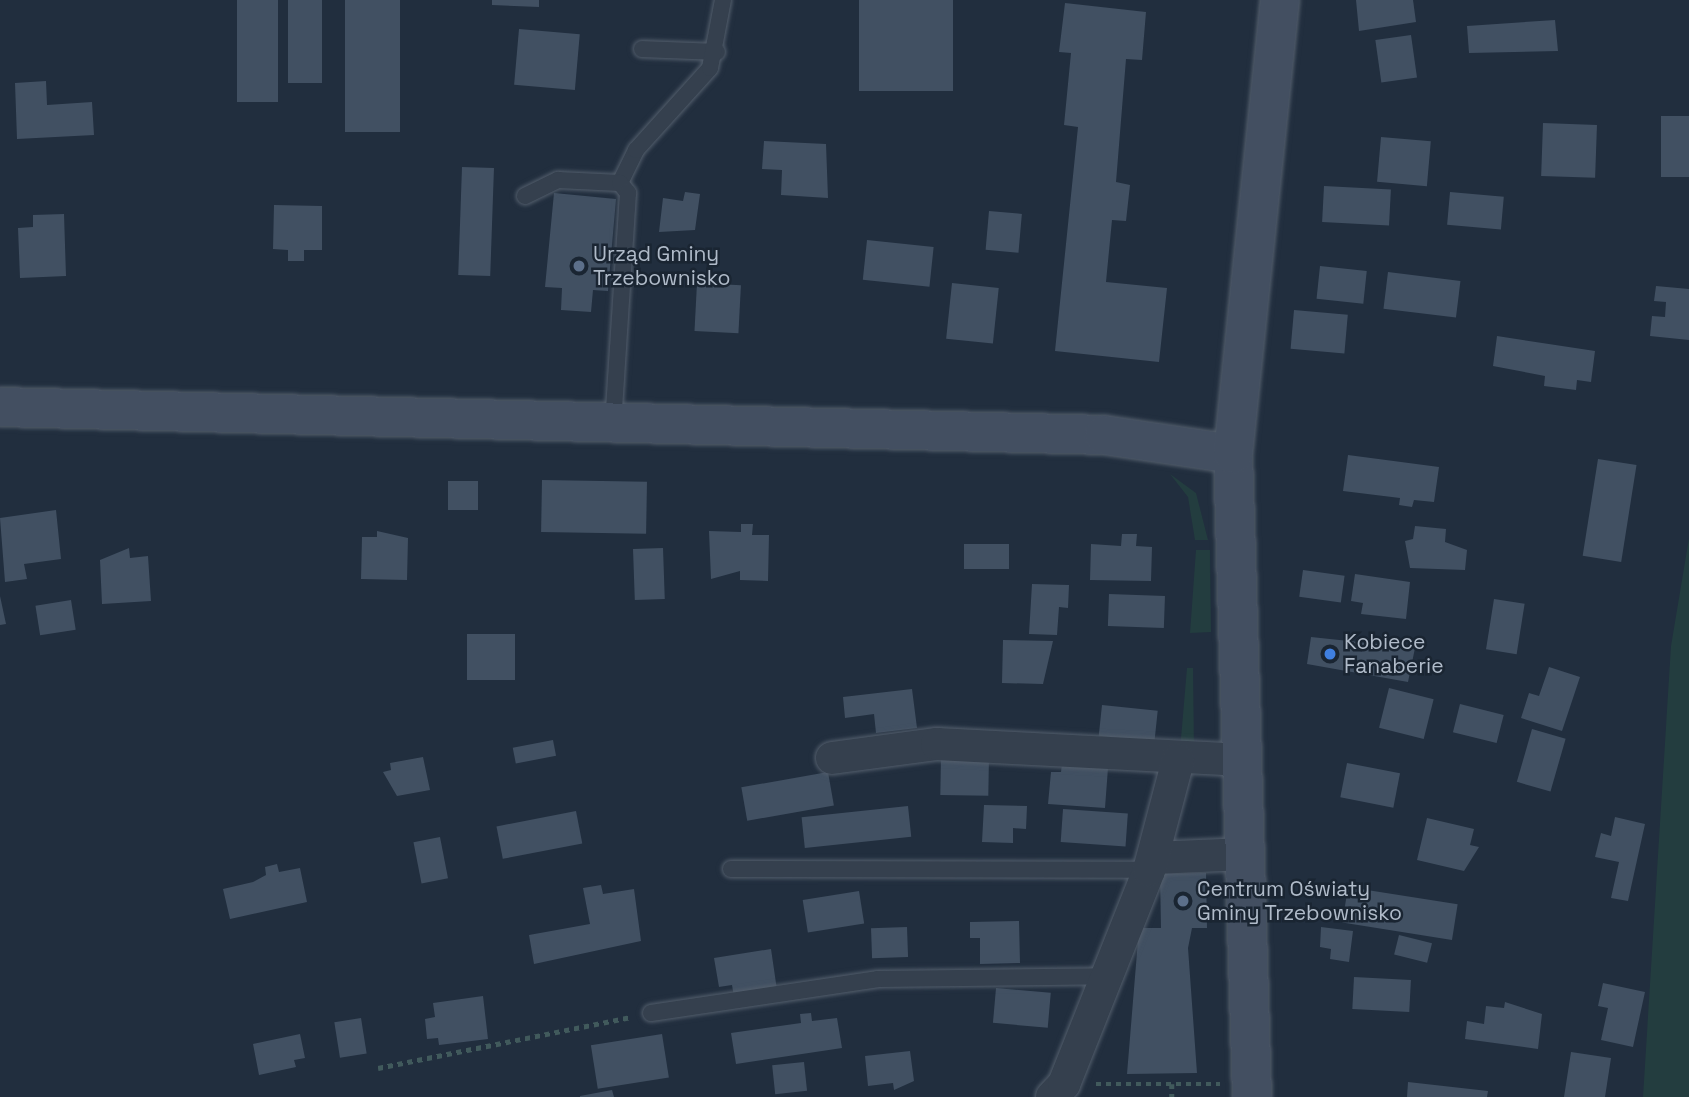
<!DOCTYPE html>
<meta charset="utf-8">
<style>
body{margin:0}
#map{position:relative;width:1689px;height:1097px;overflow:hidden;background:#212e3e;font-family:"Space Grotesk",sans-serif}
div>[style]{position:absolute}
.green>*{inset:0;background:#233d3f}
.building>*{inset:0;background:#415062;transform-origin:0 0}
.path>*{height:4.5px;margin-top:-2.25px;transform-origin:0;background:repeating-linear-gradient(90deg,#415a5c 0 5px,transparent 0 10px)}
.roads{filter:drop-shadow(0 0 2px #535e6c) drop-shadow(0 0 2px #535e6c)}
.lane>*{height:16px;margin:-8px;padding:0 8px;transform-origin:8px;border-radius:8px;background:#35404e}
.street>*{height:32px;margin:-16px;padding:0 16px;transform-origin:16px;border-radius:16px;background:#35404e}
.secondary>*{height:38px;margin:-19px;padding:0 19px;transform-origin:19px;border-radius:19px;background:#434f61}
.dots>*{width:19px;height:19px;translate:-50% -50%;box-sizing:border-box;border:4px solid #1a2532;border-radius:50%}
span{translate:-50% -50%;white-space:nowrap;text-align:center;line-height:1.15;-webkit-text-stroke:5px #1a2532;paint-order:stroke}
.poi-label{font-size:21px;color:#b0bbc9}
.left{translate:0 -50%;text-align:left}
</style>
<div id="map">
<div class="green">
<i style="clip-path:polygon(1170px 474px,1196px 493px,1208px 540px,1195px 540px,1188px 497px)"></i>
<i style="clip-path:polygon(1689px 538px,1689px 1097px,1643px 1097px,1671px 646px)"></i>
<i style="clip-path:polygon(1196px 550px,1210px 550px,1211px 632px,1190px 633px)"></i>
<i style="clip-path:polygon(1187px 668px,1193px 668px,1194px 750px,1180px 750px)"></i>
</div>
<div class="building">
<i style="left:237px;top:0;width:41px;height:102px"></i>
<i style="left:288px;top:0;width:34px;height:83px"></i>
<i style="left:345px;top:0;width:55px;height:132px"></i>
<i style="clip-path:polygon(492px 0,539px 0,539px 7px,492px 5px)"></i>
<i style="left:859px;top:0;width:94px;height:91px"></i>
<i style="clip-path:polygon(1356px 0,1413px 0,1416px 22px,1359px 31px)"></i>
<i style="clip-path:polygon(1065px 3px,1146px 12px,1142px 60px,1126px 59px,1116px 182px,1130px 185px,1126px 221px,1112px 220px,1106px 282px,1167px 288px,1159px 362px,1055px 351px,1078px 127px,1064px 125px,1071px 53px,1059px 52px)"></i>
<i style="clip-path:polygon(1555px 20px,1558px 51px,1469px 53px,1467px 26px)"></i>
<i style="left:519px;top:29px;width:61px;height:56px;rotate:5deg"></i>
<i style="left:1411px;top:35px;width:43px;height:36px;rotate:82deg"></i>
<i style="clip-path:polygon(46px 81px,47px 105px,92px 102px,94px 135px,17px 139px,15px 83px)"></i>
<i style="left:1661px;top:116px;width:28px;height:61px"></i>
<i style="left:1543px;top:123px;width:54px;height:53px;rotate:2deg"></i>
<i style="left:1381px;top:137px;width:50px;height:45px;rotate:5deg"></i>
<i style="clip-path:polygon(764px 141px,826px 144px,828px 198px,781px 195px,782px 170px,762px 169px)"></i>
<i style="left:462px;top:167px;width:32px;height:108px;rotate:2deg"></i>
<i style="left:1324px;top:186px;width:67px;height:36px;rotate:3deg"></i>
<i style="clip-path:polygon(685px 192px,700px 194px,695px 230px,659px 232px,663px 198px,683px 201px)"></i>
<i style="left:1450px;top:192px;width:54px;height:33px;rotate:5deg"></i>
<i style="clip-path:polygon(554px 193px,616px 199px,608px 291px,593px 290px,591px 312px,561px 310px,562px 288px,545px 287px)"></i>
<i style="clip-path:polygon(274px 205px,322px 206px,322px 250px,304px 250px,304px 261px,288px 261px,288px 250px,273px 249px)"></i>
<i style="left:989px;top:211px;width:33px;height:39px;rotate:5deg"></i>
<i style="clip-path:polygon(64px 214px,66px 276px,20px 278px,18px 228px,33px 227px,33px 215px)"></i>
<i style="left:867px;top:240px;width:67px;height:40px;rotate:6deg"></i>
<i style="left:1320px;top:266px;width:47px;height:33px;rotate:6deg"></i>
<i style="left:1388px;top:272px;width:73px;height:37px;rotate:7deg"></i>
<i style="left:697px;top:283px;width:44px;height:48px;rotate:3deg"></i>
<i style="left:952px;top:283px;width:47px;height:56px;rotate:6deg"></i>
<i style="clip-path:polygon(1656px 286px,1689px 289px,1689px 340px,1650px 336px,1652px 316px,1665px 317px,1666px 302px,1654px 301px)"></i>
<i style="left:1294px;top:310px;width:54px;height:39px;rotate:5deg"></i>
<i style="clip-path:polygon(1497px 336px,1595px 351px,1591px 382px,1577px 380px,1576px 390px,1544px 386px,1545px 376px,1493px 366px)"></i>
<i style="clip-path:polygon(1348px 455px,1439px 467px,1434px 502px,1414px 500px,1412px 507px,1399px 505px,1400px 498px,1343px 491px)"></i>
<i style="left:1598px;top:459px;width:39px;height:98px;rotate:9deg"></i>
<i style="left:542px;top:480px;width:105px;height:52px;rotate:1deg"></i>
<i style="left:448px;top:481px;width:30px;height:29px"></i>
<i style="clip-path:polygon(56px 510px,61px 559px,24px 564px,27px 579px,5px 582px,0 518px)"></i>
<i style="clip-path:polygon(741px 524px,753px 524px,752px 535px,769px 535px,768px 581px,740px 580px,740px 571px,711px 579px,709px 531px,741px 532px)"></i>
<i style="clip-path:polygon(1415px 526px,1446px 529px,1445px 542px,1467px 550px,1465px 570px,1410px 568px,1405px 541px,1413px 539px)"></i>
<i style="clip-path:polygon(377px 531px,408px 538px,407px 580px,361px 579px,362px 537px,377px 537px)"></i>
<i style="clip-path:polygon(1122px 534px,1137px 534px,1136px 546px,1152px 547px,1151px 581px,1090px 580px,1091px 544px,1121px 546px)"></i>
<i style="left:964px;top:544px;width:45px;height:25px"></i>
<i style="clip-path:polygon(129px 548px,130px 558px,148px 556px,151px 601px,102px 604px,100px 560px)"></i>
<i style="left:663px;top:548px;width:51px;height:30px;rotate:88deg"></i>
<i style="left:1303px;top:570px;width:42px;height:27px;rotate:8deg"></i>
<i style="clip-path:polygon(1355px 574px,1410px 582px,1406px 619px,1361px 614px,1363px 603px,1351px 601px)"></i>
<i style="clip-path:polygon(1032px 584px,1069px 585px,1068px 608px,1059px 607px,1057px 635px,1029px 634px)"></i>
<i style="left:1109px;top:594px;width:56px;height:32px;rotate:2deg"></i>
<i style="clip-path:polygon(0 596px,6px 624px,0 625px)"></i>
<i style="left:1494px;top:599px;width:31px;height:51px;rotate:9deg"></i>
<i style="left:71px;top:600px;width:30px;height:36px;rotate:81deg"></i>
<i style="left:467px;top:634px;width:48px;height:46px"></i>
<i style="clip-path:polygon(1311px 637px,1415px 648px,1408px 682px,1307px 664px)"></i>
<i style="clip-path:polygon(1003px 640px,1053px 641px,1043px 684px,1002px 683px)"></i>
<i style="clip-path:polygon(1549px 667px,1580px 677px,1562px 731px,1521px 718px,1529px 693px,1539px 696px)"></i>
<i style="left:1389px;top:688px;width:46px;height:41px;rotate:14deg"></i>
<i style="clip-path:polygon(912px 689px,917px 728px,876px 733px,874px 714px,845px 718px,843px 697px)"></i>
<i style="left:1460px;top:704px;width:45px;height:29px;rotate:14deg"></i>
<i style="left:1102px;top:705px;width:56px;height:31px;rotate:6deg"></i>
<i style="left:1532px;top:729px;width:35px;height:55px;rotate:16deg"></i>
<i style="left:553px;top:740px;width:16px;height:41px;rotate:79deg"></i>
<i style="left:941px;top:755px;width:48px;height:40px;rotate:1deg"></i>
<i style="clip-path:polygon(423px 757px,430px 790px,397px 796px,383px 772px,391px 770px,390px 763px)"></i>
<i style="left:1347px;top:763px;width:54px;height:35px;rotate:11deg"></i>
<i style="clip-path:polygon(1062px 764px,1108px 768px,1105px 808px,1048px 804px,1051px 772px,1061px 772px)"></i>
<i style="left:828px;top:772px;width:34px;height:88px;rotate:80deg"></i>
<i style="clip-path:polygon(984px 805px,1027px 806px,1026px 829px,1013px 828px,1013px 843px,982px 842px)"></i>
<i style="left:908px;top:806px;width:31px;height:107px;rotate:84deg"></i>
<i style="left:1063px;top:809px;width:65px;height:33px;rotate:4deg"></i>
<i style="left:576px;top:811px;width:33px;height:81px;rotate:79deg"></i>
<i style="clip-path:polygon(1615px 817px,1645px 824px,1628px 901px,1611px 898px,1619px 862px,1595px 857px,1601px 833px,1611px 836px)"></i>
<i style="clip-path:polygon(1427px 818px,1474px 829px,1470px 845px,1479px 847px,1464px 871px,1417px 860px)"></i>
<i style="left:440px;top:837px;width:42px;height:27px;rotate:79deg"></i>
<i style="clip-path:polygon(277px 864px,279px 872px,300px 868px,307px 902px,230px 919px,223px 889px,253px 882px,266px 875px,265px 867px)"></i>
<i style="clip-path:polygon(1206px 873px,1207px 928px,1192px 928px,1188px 948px,1197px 1073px,1127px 1074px,1139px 928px,1161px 928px,1160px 874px)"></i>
<i style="clip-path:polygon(601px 885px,603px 894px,634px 889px,641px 941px,534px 964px,529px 935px,590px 924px,583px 888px)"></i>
<i style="left:1348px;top:887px;width:111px;height:36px;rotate:9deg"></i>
<i style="left:859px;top:891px;width:33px;height:57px;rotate:81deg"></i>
<i style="clip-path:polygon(1019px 921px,1020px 963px,980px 964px,980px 938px,970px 938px,970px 922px)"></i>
<i style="left:907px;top:927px;width:30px;height:36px;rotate:88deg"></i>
<i style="clip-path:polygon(1321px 927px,1353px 931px,1349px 962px,1330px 959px,1331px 949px,1320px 947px)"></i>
<i style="left:1399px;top:935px;width:34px;height:20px;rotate:14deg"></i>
<i style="clip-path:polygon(771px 949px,777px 990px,734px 997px,732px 985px,719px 987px,714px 958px)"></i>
<i style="left:1354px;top:977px;width:57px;height:32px;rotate:3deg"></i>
<i style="clip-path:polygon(1603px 983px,1645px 992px,1633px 1047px,1601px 1040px,1608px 1008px,1598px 1006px)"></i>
<i style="left:996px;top:988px;width:55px;height:35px;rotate:5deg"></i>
<i style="clip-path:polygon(483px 996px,488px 1039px,439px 1045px,438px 1038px,427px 1039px,425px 1019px,435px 1017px,433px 1003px)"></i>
<i style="clip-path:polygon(1505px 1002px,1542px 1014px,1538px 1049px,1465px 1039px,1467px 1021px,1484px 1024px,1486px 1006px,1504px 1008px)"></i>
<i style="clip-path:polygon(811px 1013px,812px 1021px,837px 1018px,842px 1048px,736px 1064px,731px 1033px,801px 1023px,800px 1014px)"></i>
<i style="left:361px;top:1018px;width:36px;height:27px;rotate:81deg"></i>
<i style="clip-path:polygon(300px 1034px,305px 1058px,294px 1060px,296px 1067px,259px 1075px,253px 1044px)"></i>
<i style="left:662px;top:1034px;width:44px;height:72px;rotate:81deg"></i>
<i style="clip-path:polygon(910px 1051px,914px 1081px,894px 1090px,893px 1083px,868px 1086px,865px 1056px)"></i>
<i style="clip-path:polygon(1571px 1052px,1611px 1058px,1605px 1097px,1564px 1097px)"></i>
<i style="left:804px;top:1062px;width:29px;height:32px;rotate:84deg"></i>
<i style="clip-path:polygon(1408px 1082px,1488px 1091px,1487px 1097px,1407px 1097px)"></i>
<i style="clip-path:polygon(612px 1090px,614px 1097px,580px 1097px,580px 1096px)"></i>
</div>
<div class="path">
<i style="left:378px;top:1068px;width:258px;rotate:-11.4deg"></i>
<i style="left:1096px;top:1084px;width:124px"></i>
<i style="left:1172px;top:1084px;width:13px;rotate:90deg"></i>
</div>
<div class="roads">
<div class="lane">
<i style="left:642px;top:49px;width:75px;rotate:2.3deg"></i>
<i style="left:620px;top:183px;width:37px;rotate:-64deg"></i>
<i style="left:636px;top:150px;width:110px;rotate:-47.9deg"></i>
<i style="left:710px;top:68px;width:69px;rotate:-79.2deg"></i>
<i style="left:525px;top:196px;width:37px;rotate:-26deg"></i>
<i style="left:558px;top:180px;width:62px;rotate:2.8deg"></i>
<i style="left:620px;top:183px;width:13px;rotate:51deg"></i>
<i style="left:628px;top:193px;width:230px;rotate:93.7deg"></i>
<i style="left:731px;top:869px;width:418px;rotate:0.1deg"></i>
<i style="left:651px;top:1013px;width:230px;rotate:-8.5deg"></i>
<i style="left:878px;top:979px;width:230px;rotate:-0.7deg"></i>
</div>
<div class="street">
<i style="left:832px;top:758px;width:106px;rotate:-7.6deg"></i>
<i style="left:937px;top:744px;width:307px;rotate:3deg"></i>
<i style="left:1153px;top:858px;width:95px;rotate:-2.4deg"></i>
<i style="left:1052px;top:1097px;width:18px;rotate:-47deg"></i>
<i style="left:1064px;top:1084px;width:230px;rotate:-68.3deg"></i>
<i style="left:1149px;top:870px;width:114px;rotate:-75.2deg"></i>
</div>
<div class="secondary">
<i style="left:0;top:407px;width:1104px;rotate:1.45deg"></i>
<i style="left:1104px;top:435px;width:130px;rotate:8.4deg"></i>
<i style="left:1252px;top:1097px;width:643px;rotate:-91.69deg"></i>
<i style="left:1233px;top:454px;width:456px;rotate:-84.1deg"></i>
</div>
</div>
<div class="dots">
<i style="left:579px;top:266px;background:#5c6f8a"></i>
<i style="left:1330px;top:654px;background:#3f7fe0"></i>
<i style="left:1183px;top:901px;background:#5c6f8a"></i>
</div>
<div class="poi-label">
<span class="left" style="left:593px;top:266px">Urząd Gminy<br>Trzebownisko</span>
<span class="left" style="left:1344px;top:654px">Kobiece<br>Fanaberie</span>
<span class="left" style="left:1197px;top:901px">Centrum Oświaty<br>Gminy Trzebownisko</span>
</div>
</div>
